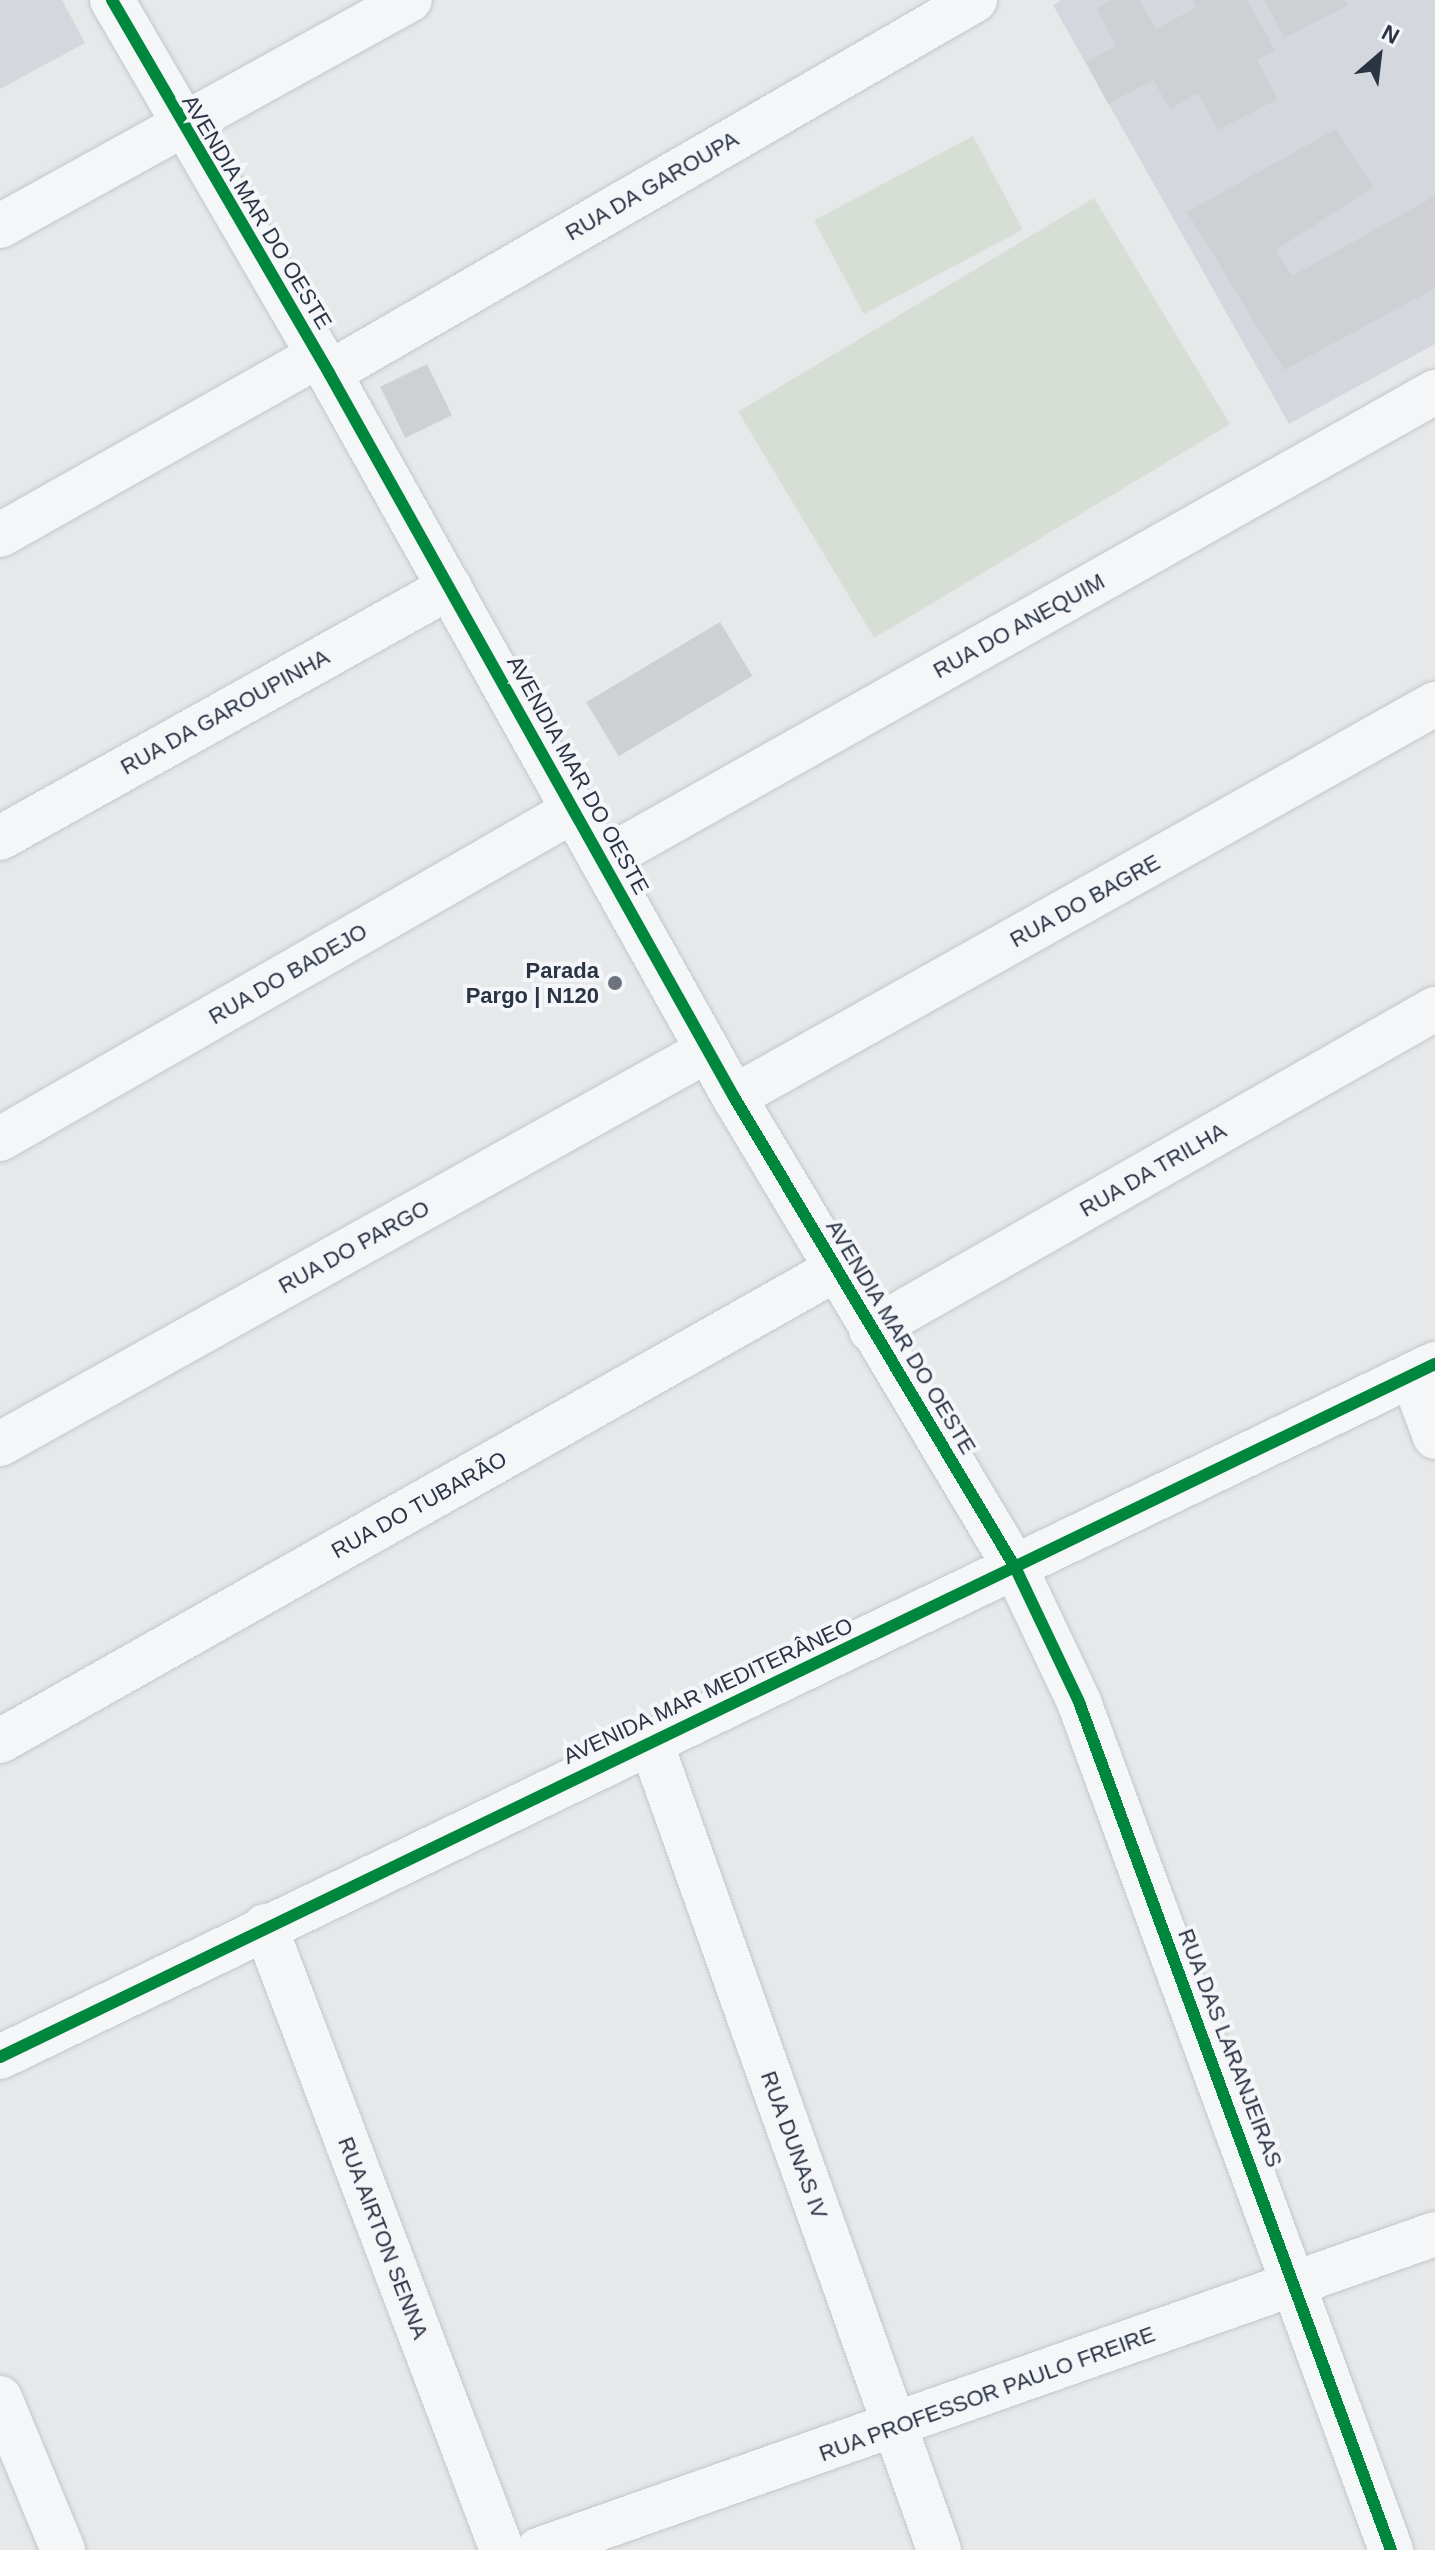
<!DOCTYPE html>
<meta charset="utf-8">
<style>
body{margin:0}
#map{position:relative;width:1435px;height:2550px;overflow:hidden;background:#e6e8ea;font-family:Helvetica,sans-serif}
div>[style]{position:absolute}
.built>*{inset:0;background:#d4d7dd}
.green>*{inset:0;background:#d6ded6;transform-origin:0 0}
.building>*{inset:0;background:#ced0d3;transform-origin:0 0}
.roads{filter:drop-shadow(0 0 2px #c4c6c8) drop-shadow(0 0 2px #c4c6c8)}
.minor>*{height:44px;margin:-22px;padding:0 22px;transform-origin:22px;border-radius:22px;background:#f5f6f7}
.cycleway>*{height:12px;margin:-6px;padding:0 6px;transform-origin:6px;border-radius:6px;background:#00873e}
.dots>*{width:22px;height:22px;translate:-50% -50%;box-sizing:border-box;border:4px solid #f4f6f9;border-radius:50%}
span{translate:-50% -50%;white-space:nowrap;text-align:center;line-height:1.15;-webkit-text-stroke:8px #f4f6f9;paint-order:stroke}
.street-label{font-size:22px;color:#2b3445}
.poi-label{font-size:22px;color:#2b3445;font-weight:700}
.right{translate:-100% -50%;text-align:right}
.north{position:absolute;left:1339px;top:16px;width:80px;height:80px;-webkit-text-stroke:6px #f4f6f9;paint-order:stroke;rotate:28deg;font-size:22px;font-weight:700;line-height:32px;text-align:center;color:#2b3445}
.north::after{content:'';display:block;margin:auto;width:28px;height:36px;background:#2b3445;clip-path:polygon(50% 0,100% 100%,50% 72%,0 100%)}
</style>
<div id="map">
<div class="built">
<i style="clip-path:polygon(0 0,62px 0,85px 43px,0 89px)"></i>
<i style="clip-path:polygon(1061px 0,1435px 0,1435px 344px,1289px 424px,1053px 5px)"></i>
</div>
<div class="green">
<i style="left:973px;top:136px;width:106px;height:180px;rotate:62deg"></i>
<i style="left:1094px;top:198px;width:264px;height:415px;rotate:59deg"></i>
</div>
<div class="building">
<i style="clip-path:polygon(1111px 0,1139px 0,1156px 29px,1197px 7px,1193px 0,1247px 0,1275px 50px,1257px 60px,1278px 99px,1218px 130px,1198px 93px,1170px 109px,1153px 80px,1108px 104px,1086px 62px,1116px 46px,1097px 8px)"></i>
<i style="clip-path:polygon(1264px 0,1345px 0,1348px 5px,1285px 38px)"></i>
<i style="clip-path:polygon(1336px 129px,1373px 187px,1276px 250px,1292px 276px,1435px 196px,1435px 288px,1284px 370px,1187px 212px)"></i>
<i style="left:427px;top:364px;width:57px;height:52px;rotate:64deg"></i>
<i style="left:720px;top:622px;width:63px;height:156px;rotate:59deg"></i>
</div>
<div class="roads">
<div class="minor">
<i style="left:112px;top:0;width:432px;rotate:59.8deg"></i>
<i style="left:329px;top:373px;width:830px;rotate:60.78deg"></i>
<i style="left:734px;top:1097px;width:548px;rotate:59.13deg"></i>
<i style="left:1015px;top:1567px;width:149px;rotate:64.6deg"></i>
<i style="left:1079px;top:1702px;width:904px;rotate:69.8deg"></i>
<i style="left:0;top:226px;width:468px;rotate:-28.9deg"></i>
<i style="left:329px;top:373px;width:746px;rotate:-30deg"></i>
<i style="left:0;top:535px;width:366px;rotate:-29.4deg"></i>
<i style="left:0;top:838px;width:515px;rotate:-29.15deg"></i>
<i style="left:603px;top:860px;width:955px;rotate:-29.36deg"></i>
<i style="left:734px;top:1097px;width:804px;rotate:-29.28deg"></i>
<i style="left:0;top:1139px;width:664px;rotate:-29.81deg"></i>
<i style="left:871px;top:1330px;width:649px;rotate:-29.65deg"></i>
<i style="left:1412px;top:1375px;width:66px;rotate:69.6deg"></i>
<i style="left:0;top:1444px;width:810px;rotate:-29.1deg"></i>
<i style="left:650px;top:1740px;width:860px;rotate:70.36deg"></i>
<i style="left:0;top:1741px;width:962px;rotate:-29.44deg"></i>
<i style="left:265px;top:1926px;width:667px;rotate:69.2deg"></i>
<i style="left:0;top:2057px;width:1594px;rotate:-25.78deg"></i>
<i style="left:0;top:2398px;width:165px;rotate:67.5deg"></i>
<i style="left:538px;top:2550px;width:951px;rotate:-19.41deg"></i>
</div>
</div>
<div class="cycleway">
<i style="left:112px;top:0;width:432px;rotate:59.8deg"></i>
<i style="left:329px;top:373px;width:830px;rotate:60.78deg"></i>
<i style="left:734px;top:1097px;width:548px;rotate:59.13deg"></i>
<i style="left:1015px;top:1567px;width:149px;rotate:64.6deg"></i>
<i style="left:1079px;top:1702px;width:904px;rotate:69.8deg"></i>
<i style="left:0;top:2057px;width:1594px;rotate:-25.78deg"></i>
</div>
<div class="dots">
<i style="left:615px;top:983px;background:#6c737f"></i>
</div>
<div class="street-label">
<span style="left:652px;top:186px;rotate:-30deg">RUA DA GAROUPA</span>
<span style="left:257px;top:212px;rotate:59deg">AVENDIA MAR DO OESTE</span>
<span style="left:1019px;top:626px;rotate:-29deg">RUA DO ANEQUIM</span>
<span style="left:225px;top:712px;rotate:-29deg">RUA DA GAROUPINHA</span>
<span style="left:578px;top:775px;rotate:61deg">AVENDIA MAR DO OESTE</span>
<span style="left:1085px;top:901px;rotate:-29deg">RUA DO BAGRE</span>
<span style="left:288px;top:974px;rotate:-30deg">RUA DO BADEJO</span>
<span style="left:1153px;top:1170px;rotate:-30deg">RUA DA TRILHA</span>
<span style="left:354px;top:1247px;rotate:-29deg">RUA DO PARGO</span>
<span style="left:901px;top:1337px;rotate:59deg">AVENDIA MAR DO OESTE</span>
<span style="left:419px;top:1505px;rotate:-29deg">RUA DO TUBARÃO</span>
<span style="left:708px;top:1691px;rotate:-25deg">AVENIDA MAR MEDITERÂNEO</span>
<span style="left:1230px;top:2048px;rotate:69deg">RUA DAS LARANJEIRAS</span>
<span style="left:794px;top:2145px;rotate:70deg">RUA DUNAS IV</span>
<span style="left:383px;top:2238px;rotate:69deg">RUA AIRTON SENNA</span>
<span style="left:987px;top:2394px;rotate:-20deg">RUA PROFESSOR PAULO FREIRE</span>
</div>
<div class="poi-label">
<span class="right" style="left:599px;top:983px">Parada<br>Pargo | N120</span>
</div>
<div class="north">N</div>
</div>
